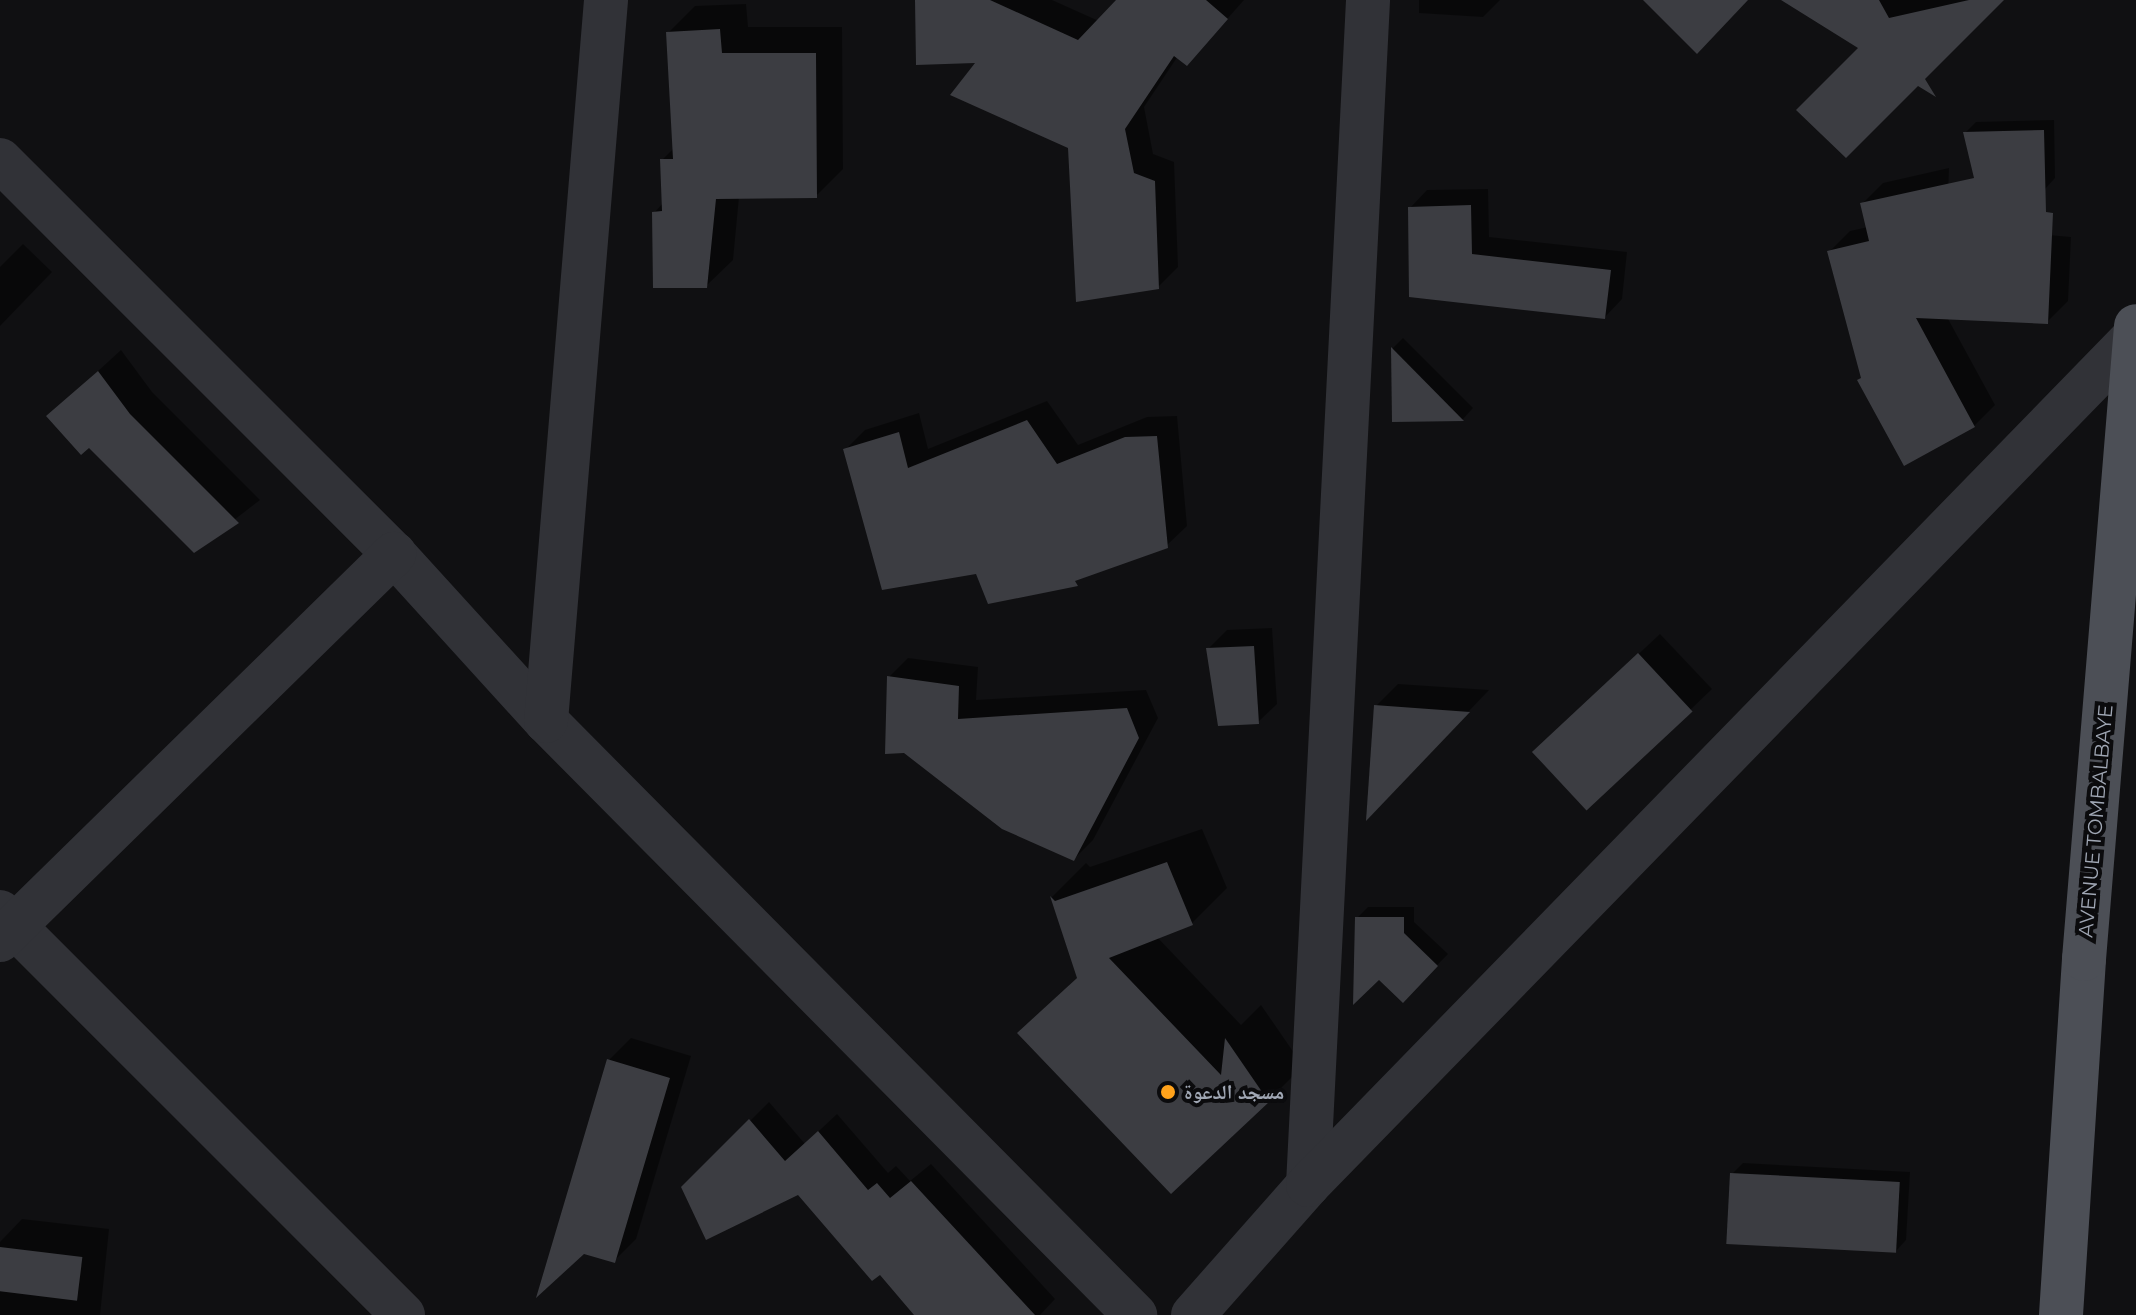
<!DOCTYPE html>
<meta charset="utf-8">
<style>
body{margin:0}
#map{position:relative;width:2136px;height:1315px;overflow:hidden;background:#101012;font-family:Montserrat,"Noto Naskh Arabic",sans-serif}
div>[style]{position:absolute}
.shadow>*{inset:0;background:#0007}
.building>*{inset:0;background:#3c3d42;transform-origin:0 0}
.minor>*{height:44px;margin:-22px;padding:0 22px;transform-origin:22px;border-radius:22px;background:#313237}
.major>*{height:44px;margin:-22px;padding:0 22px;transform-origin:22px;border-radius:22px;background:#4c4f56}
.dots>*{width:22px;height:22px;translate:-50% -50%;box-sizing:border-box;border:4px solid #0b0b0d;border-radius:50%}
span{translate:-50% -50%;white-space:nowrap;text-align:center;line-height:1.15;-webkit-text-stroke:8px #0b0b0d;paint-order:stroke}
.street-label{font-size:20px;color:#a0a7b4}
.poi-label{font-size:20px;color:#a0a7b4;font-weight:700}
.left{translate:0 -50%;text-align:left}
</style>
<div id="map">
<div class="shadow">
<i style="clip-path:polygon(920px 0,1052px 0,1101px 22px,1119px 0,1244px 0,1187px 64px,1178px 56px,1144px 107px,1153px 154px,1174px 162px,1178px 267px,1158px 287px,1070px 146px)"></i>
<i style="clip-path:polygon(1419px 0,1500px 0,1483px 17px,1419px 13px)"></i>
<i style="clip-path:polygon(1817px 0,1993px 0,1861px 47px)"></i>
<i style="clip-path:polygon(746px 4px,748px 27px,842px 27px,843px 169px,816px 196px,739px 197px,733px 260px,706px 286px,654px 213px,663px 203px,662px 160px,674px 148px,668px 33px,695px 6px)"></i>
<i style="clip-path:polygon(2054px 120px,2055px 178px,2045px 189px,1965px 133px,1976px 122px)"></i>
<i style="clip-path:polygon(1949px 168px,1947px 226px,2071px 237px,2068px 301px,2047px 322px,1947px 317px,1995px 405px,1974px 426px,1863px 377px,1829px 252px,1850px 231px,1868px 227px,1863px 203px,1883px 183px)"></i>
<i style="clip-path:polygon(1488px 189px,1489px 237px,1627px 252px,1622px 299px,1605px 317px,1411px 295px,1410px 208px,1427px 190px)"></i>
<i style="clip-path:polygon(23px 244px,52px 272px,0 326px,0 267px)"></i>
<i style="clip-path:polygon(1403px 338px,1473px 408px,1463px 419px,1394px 420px,1393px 348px)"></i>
<i style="clip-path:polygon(121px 350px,152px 392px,260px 500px,195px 550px,89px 446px,49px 416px)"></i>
<i style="clip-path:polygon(1047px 401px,1078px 445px,1147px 417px,1177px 416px,1187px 526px,1166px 546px,978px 572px,845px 450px,865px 430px,919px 413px,928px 449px)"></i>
<i style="clip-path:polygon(1272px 628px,1277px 704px,1258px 722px,1209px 648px,1227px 630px)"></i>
<i style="clip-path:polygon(1660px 634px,1712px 689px,1594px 802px,1555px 732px)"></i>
<i style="clip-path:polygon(908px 658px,978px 667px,976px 700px,1146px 690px,1158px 718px,1093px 840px,1074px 859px,905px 751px,889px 677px)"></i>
<i style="clip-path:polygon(1398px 684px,1489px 690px,1388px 796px,1376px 706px)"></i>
<i style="clip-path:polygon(1202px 829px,1227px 888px,1192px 923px,1157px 937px,1241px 1025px,1261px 1005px,1303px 1066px,1268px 1101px,1020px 1033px,1079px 976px,1052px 897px,1086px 863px,1090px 867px)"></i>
<i style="clip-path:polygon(1368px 907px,1414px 907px,1414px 922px,1448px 954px,1403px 1000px,1357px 918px)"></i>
<i style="clip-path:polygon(631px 1038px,691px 1056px,636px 1239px,614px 1261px,609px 1060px)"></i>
<i style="clip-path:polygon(769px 1102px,805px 1144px,837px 1114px,888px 1173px,896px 1166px,910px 1181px,931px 1164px,1055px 1299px,1040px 1315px,940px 1315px,880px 1272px,799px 1193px,683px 1188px)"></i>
<i style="clip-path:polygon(1743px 1163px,1910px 1172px,1906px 1240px,1896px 1251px,1732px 1174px)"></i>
<i style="clip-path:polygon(22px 1219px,109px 1229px,100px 1315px,0 1315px,0 1242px)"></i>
</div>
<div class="building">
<i style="clip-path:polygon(915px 0,990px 0,1078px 40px,1116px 0,1206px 0,1228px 19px,1187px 66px,1174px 56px,1125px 129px,1134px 173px,1155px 181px,1159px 289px,1076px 302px,1068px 148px,950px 95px,975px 63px,916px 65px)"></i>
<i style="clip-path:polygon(1643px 0,1748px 0,1697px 54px)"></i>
<i style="clip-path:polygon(1781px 0,1879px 0,1889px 18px,1969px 0,2004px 0,1925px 79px,1936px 97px,1918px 86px,1846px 158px,1796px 110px,1858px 48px)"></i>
<i style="clip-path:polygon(720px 29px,722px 53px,816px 53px,817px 198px,716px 199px,707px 288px,653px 288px,652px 212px,662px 211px,660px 159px,673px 159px,666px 32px)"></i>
<i style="clip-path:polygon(2044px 130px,2046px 212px,2053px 213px,2048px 324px,1916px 318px,1975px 427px,1904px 466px,1857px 380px,1861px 378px,1827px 251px,1869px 241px,1860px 203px,1974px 178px,1963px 132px)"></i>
<i style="clip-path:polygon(1471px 205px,1472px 254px,1611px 270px,1605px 319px,1409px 297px,1408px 207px)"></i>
<i style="clip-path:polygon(1391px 347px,1464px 421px,1392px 422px)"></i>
<i style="clip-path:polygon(98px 371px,130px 414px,239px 523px,194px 553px,89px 448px,81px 455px,46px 416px)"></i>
<i style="clip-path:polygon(1027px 420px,1057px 464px,1125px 437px,1157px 436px,1168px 548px,1075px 581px,1078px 586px,988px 604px,976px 574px,882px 590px,843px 449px,899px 432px,908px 468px)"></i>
<i style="clip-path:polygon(1254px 646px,1259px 724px,1218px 726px,1206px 648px)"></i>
<i style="left:1638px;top:653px;width:80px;height:145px;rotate:47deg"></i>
<i style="clip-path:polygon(887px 676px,959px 686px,958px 719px,1127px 708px,1139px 738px,1074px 861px,1002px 829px,904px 753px,885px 754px)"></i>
<i style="clip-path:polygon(1374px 705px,1470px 712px,1366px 821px)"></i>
<i style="clip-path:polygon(1167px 862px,1193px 925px,1109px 958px,1221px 1075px,1225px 1038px,1269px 1102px,1171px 1194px,1017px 1033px,1077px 978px,1050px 896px,1055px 901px)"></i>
<i style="clip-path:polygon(1355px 917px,1404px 917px,1404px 933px,1438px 966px,1403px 1003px,1379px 980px,1353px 1005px)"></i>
<i style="clip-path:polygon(607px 1059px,670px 1078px,615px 1263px,584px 1254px,536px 1298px)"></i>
<i style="clip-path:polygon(749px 1119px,785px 1161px,818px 1131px,868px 1190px,877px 1183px,890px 1198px,911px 1181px,1035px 1315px,914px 1315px,880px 1275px,872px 1281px,798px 1195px,706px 1240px,681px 1187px)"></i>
<i style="left:1730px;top:1173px;width:170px;height:71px;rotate:3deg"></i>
<i style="left:0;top:1247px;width:83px;height:44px;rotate:7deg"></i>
</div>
<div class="minor">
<i style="left:0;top:160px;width:557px;rotate:45deg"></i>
<i style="left:394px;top:554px;width:226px;rotate:47.7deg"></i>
<i style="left:546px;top:721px;width:837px;rotate:45.24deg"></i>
<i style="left:546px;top:721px;width:723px;rotate:-85.24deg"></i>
<i style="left:0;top:912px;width:570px;rotate:45deg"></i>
<i style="left:0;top:940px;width:552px;rotate:-44.41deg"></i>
<i style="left:1308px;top:1185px;width:1187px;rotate:-87.1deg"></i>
<i style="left:1193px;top:1315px;width:174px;rotate:-48.5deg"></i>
<i style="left:1308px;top:1185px;width:1185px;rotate:-45.75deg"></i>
</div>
<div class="major">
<i style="left:2061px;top:1315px;width:357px;rotate:-86.3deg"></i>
<i style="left:2084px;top:959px;width:635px;rotate:-85.3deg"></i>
</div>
<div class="dots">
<i style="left:1168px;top:1092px;background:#ffa21b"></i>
</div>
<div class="street-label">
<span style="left:2096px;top:821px;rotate:-85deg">AVENUE TOMBALBAYE</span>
</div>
<div class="poi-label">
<span class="left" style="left:1184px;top:1092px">مسجد الدعوة</span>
</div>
</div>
